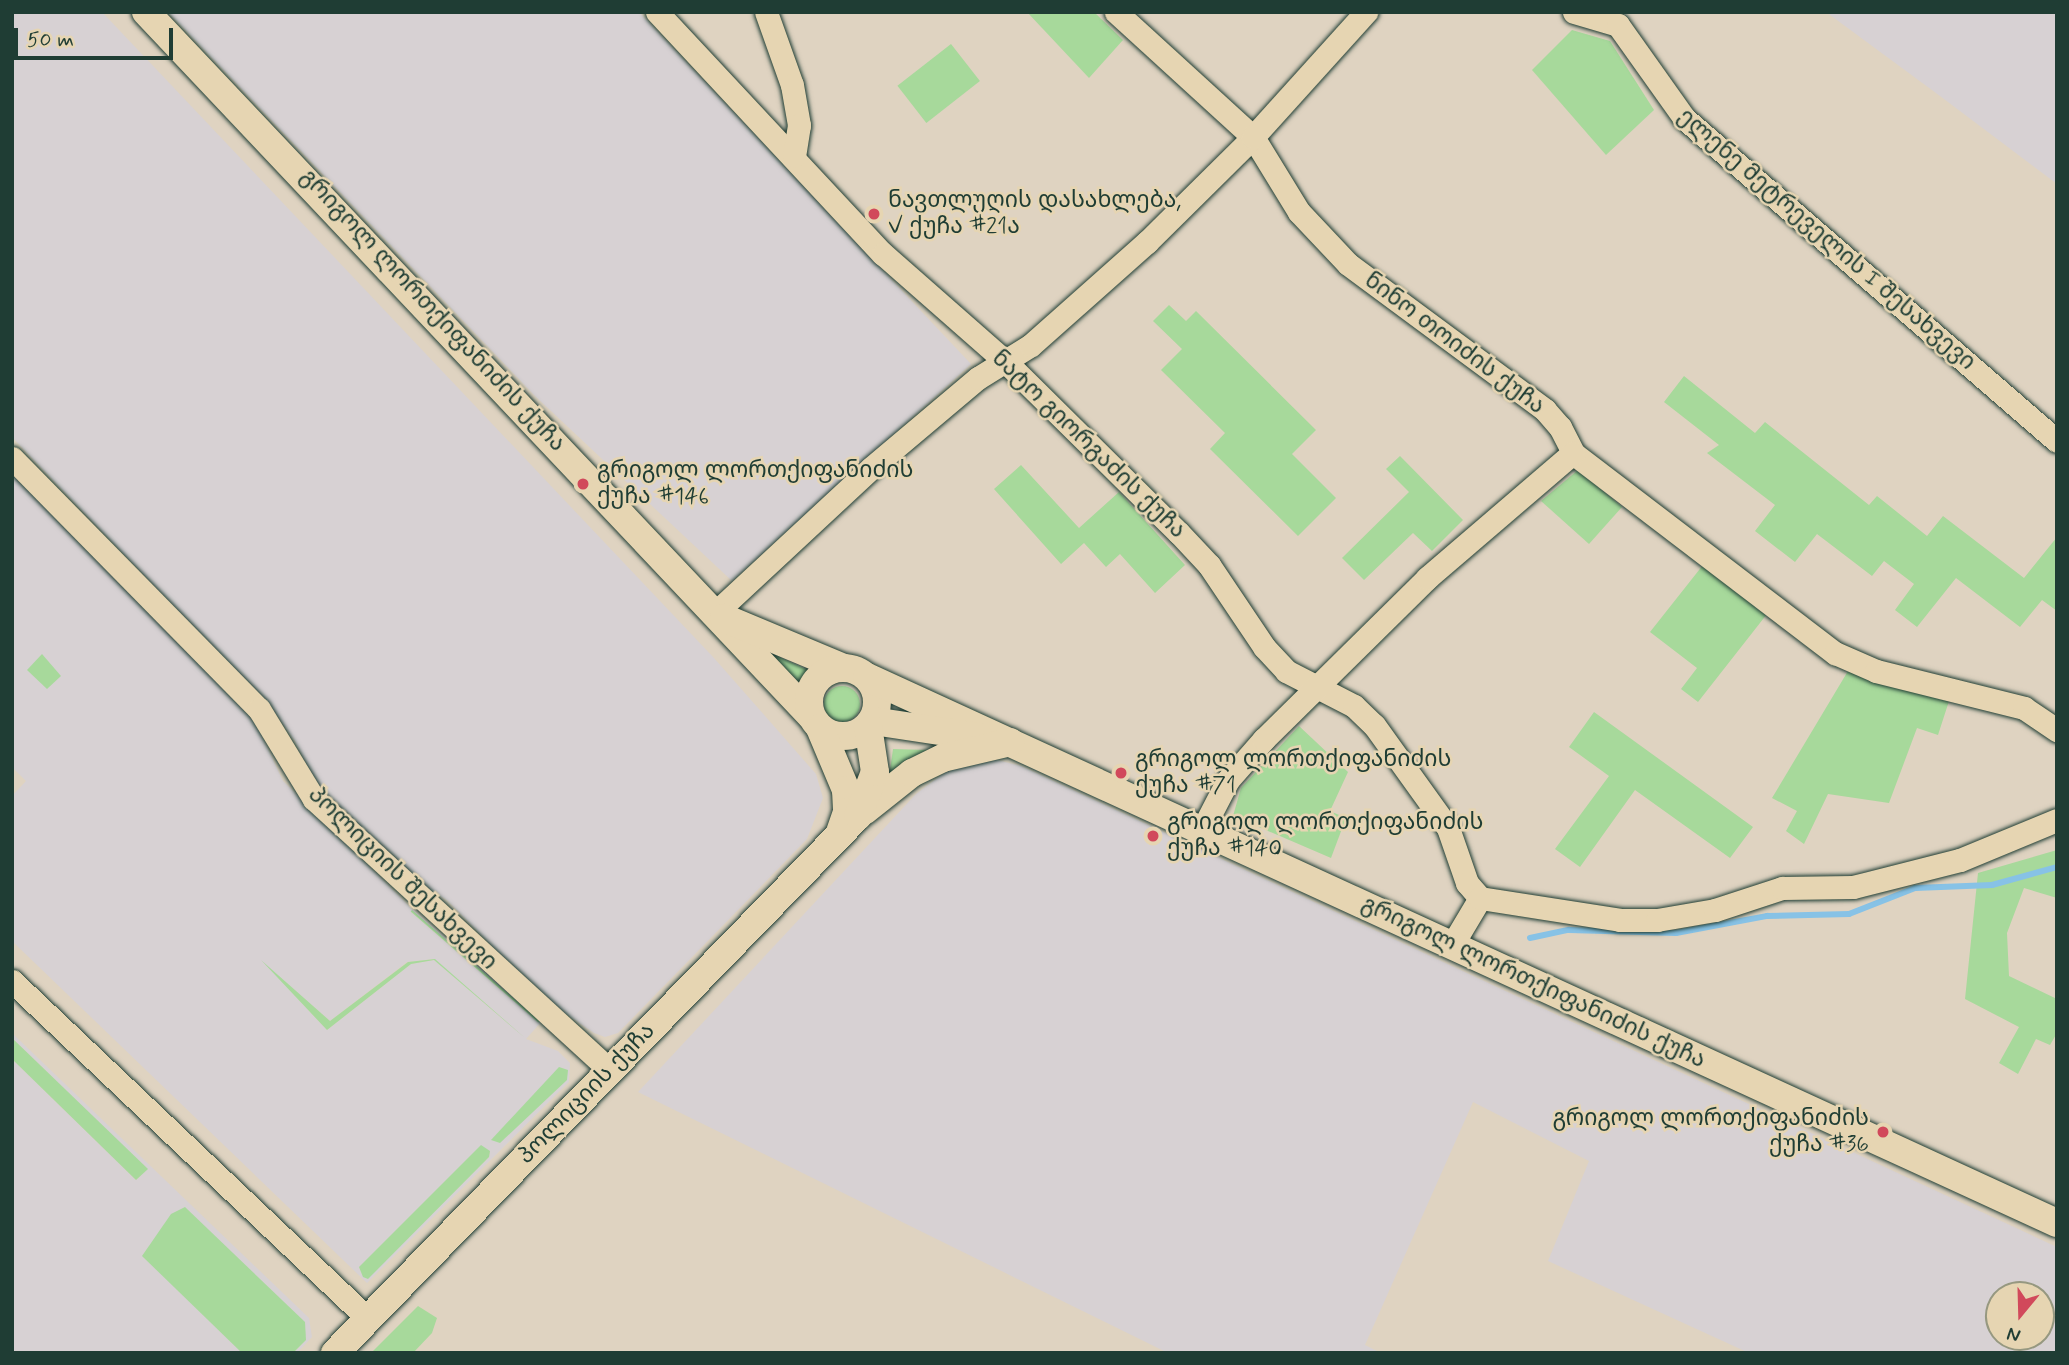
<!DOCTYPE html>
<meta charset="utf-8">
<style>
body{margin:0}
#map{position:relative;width:2069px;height:1365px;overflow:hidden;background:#dfd3c1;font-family:Mynerve,"Noto Sans Georgian",sans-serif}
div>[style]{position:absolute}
.built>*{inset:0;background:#d7d1d3}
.green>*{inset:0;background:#a7d99b;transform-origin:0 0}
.round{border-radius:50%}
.stream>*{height:6px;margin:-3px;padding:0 3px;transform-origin:3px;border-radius:3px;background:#87c2e6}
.roads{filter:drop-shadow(0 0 2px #1f3d34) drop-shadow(0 0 2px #1f3d34)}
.minor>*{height:23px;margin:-11.5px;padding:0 11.5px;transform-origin:11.5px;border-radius:11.5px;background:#e6d5b2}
.tertiary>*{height:28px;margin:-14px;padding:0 14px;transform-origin:14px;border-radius:14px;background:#e6d5b2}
.tertiary>.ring{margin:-14px;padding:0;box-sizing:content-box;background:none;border:28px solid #e6d5b2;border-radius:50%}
.dots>*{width:19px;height:19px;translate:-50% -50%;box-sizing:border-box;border:4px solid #e6d5b2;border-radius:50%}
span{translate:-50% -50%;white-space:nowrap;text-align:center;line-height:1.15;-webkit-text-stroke:5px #e6d5b2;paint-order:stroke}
.poi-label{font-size:23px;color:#1f3d34}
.left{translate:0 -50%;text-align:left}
.right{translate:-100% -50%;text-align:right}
.street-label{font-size:23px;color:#1f3d34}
.frame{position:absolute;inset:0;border:14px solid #1f3d34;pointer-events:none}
.north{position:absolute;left:1985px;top:1281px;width:70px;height:70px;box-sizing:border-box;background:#e6d5b2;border:2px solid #969880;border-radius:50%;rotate:199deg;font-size:19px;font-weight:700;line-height:28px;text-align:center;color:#1f3d34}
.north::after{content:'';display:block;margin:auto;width:24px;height:32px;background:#d1495b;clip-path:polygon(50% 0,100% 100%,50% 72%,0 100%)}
.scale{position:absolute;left:14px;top:28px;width:159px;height:32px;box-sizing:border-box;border:4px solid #1f3d34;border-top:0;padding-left:9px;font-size:21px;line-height:24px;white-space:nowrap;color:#1f3d34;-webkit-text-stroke:5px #e6d5b2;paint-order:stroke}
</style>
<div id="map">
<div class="built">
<i style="clip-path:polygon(12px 12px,102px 12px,714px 658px,816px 774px,823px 798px,807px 839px,618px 1033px,605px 1037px,594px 1033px,543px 998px,447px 900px,409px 878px,324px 801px,295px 741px,276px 714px,12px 437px)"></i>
<i style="clip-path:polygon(168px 12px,639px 12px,971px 364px,732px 581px,535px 396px)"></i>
<i style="clip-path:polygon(1826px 12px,2057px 12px,2057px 184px,1940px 96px)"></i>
<i style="clip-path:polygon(evenodd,12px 469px,255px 722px,283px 781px,411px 908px,542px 1021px,526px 1039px,558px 1051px,570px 1063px,569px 1082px,367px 1283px,12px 941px,12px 796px,26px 781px,12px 767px,12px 469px,412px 911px,539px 1021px,538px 1022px,411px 912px,412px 911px,12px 469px,434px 959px,525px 1038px,434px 960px,411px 964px,327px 1030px,269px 968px,330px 1021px,407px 962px,434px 959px,12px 469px,490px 1151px,489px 1157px,368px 1278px,359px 1268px,490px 1151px)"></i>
<i style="clip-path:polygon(evenodd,989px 758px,1021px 766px,2057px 1247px,2057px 1353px,1749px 1353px,1548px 1261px,1589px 1161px,1473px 1102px,1365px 1345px,1381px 1353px,1168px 1353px,638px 1092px,916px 794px,952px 767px,989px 758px,1999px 1295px,2041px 1295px,2041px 1337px,1999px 1337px,1999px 1295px)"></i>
<i style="clip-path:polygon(12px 1033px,309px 1318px,312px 1337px,297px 1353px,293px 1353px,306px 1340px,283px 1353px,12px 1353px,12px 1059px,136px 1180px,147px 1169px,12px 1038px)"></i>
</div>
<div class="green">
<i style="clip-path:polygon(1027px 12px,1094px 12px,1123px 40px,1089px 78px)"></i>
<i style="clip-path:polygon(1572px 30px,1610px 41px,1654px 110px,1606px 155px,1532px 70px)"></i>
<i style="left:951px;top:44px;width:47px;height:68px;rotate:52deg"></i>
<i style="clip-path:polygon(1169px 305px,1186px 321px,1196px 311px,1316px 430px,1292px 454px,1336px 498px,1298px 536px,1210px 449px,1225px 433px,1161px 370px,1182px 349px,1153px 321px)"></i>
<i style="clip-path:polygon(1684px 376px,1755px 433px,1765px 422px,1869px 505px,1877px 496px,1927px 536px,1943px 516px,2024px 578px,2057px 537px,2057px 611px,2042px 600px,2020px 627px,1956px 578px,1917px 627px,1895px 610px,1914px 584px,1884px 561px,1872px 576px,1817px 534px,1795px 562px,1755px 531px,1775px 505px,1707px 453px,1719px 445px,1664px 402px)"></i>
<i style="clip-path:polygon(1400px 456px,1463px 520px,1432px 551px,1413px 533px,1364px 580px,1342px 558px,1409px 492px,1386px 469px)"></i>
<i style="clip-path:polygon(1021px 465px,1079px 528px,1119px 492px,1185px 565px,1155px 593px,1120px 554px,1106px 567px,1084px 543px,1061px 564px,994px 489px)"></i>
<i style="clip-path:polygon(1578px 470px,1622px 507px,1589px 544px,1541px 501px)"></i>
<i style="clip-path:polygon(1703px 565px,1767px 614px,1698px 702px,1681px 689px,1697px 668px,1650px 632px)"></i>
<i style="clip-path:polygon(754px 646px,808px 670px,797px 689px)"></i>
<i style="clip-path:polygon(42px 654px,61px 676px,47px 689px,27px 670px)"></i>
<i style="clip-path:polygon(1848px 671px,1950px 698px,1938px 735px,1917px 728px,1889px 803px,1828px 794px,1804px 844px,1786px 831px,1797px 811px,1772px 798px)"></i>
<i class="round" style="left:824px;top:686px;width:36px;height:36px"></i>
<i style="clip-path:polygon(1594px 712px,1753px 827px,1730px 858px,1635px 790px,1580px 867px,1555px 849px,1609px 776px,1569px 747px)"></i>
<i style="clip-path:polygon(1299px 726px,1348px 772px,1330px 811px,1346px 818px,1331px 858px,1233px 816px,1241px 788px)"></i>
<i style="clip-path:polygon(893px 749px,928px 750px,889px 778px)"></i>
<i style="clip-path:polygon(2057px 850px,2057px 898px,2024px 888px,2007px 933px,2009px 976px,2057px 999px,2057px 1033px,2050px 1045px,2036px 1039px,2018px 1074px,1999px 1063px,2019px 1027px,1965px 999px,1978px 873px)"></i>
<i style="left:412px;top:910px;width:169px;height:2px;rotate:41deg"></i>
<i style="clip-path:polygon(435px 959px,525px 1038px,434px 960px,411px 964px,327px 1030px,261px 960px,330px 1021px,408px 962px)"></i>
<i style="clip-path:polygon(12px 1038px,148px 1169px,136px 1180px,12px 1059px)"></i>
<i style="clip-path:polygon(559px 1067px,568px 1070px,567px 1080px,500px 1143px,491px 1140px)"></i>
<i style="clip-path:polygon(481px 1145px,490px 1151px,489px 1157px,368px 1279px,363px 1277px,359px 1267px)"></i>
<i style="clip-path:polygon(185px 1207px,305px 1322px,306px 1340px,293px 1353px,242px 1353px,142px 1256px,171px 1214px)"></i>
<i style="clip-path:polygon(418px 1306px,437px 1318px,432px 1333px,413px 1353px,371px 1353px)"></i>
</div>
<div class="stream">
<i style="left:1530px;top:938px;width:40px;rotate:-12deg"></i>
<i style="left:1569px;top:930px;width:107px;rotate:1.6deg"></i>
<i style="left:1676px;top:933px;width:93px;rotate:-10.6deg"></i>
<i style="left:1767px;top:916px;width:82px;rotate:-1.4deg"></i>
<i style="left:1849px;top:914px;width:71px;rotate:-21.5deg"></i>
<i style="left:1915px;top:888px;width:77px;rotate:-2.2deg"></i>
<i style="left:1992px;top:885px;width:67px;rotate:-15.5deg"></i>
</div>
<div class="roads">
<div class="minor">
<i style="left:657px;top:12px;width:331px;rotate:47deg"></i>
<i style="left:883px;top:254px;width:164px;rotate:41.3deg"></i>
<i style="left:1006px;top:362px;width:243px;rotate:44.7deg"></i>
<i style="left:1179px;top:533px;width:44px;rotate:46.8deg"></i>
<i style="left:1209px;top:565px;width:99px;rotate:56.1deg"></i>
<i style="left:1264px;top:647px;width:33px;rotate:47deg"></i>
<i style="left:1286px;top:671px;width:76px;rotate:27.2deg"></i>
<i style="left:1354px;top:706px;width:28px;rotate:44deg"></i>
<i style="left:1374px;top:725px;width:127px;rotate:54.3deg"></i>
<i style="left:1448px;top:828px;width:58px;rotate:70.9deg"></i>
<i style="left:1467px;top:883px;width:20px;rotate:49deg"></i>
<i style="left:766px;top:12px;width:77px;rotate:70.4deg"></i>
<i style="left:792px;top:85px;width:41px;rotate:80.1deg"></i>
<i style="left:799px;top:125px;width:31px;rotate:99deg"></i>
<i style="left:1116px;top:12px;width:185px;rotate:42.4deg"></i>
<i style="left:1253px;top:137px;width:88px;rotate:58.5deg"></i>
<i style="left:1299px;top:212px;width:71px;rotate:46.7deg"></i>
<i style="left:1348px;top:264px;width:245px;rotate:36.5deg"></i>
<i style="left:1545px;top:410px;width:23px;rotate:49deg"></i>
<i style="left:1560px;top:427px;width:29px;rotate:63deg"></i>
<i style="left:1573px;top:453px;width:330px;rotate:37.4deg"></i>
<i style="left:1835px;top:653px;width:45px;rotate:23.7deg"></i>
<i style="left:1876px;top:671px;width:153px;rotate:14deg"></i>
<i style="left:2024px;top:708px;width:40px;rotate:34deg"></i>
<i style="left:1574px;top:12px;width:46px;rotate:16.5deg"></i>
<i style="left:1618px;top:25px;width:114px;rotate:54.6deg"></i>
<i style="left:1684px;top:118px;width:493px;rotate:40.9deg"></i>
<i style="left:12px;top:458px;width:352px;rotate:45.5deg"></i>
<i style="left:259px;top:709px;width:105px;rotate:58.6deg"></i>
<i style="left:314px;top:799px;width:401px;rotate:42.5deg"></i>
<i style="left:714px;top:614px;width:214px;rotate:-42.9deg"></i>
<i style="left:871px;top:468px;width:140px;rotate:-40.1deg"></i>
<i style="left:978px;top:378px;width:62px;rotate:-31.9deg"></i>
<i style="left:1031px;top:345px;width:155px;rotate:-41.6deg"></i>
<i style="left:1147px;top:242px;width:149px;rotate:-44.7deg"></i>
<i style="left:1253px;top:137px;width:169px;rotate:-47.9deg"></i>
<i style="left:1201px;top:832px;width:59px;rotate:-62.6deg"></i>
<i style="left:1228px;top:780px;width:55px;rotate:-48.7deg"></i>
<i style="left:1264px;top:739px;width:229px;rotate:-44.6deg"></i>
<i style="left:1427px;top:578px;width:192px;rotate:-40.6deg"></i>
<i style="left:1452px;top:945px;width:55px;rotate:-59.2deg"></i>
<i style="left:1480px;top:898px;width:142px;rotate:8.9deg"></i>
<i style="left:1620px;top:920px;width:37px"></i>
<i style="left:1657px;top:920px;width:59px;rotate:-9.8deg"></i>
<i style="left:1715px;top:910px;width:71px;rotate:-18.2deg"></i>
<i style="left:1782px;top:888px;width:71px;rotate:-0.8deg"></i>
<i style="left:1853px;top:887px;width:110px;rotate:-14.2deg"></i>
<i style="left:1960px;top:860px;width:105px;rotate:-22.4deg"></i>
<i style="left:12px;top:981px;width:491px;rotate:43.5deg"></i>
</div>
<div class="tertiary">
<i style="left:146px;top:12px;width:968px;rotate:46.63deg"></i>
<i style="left:724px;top:618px;width:127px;rotate:22.7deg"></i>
<i class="ring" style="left:809px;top:668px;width:40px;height:40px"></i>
<i style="left:867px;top:677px;width:1309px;rotate:24.65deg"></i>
<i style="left:873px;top:721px;width:107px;rotate:8.6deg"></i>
<i style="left:820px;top:728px;width:67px;rotate:67.2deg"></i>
<i style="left:846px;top:790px;width:22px;rotate:87deg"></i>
<i style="left:847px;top:812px;width:21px;rotate:109deg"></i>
<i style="left:864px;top:811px;width:61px;rotate:-38.4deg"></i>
<i style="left:912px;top:773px;width:34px;rotate:-26deg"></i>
<i style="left:943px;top:758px;width:69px;rotate:-13.4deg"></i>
<i style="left:335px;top:1353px;width:750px;rotate:-45.76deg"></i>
<i style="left:858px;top:816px;width:47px;rotate:-68.9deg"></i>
<i style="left:875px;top:772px;width:47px;rotate:-98.7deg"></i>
</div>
</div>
<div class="dots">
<i style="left:874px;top:214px;background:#d1495b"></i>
<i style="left:583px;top:484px;background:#d1495b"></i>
<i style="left:1121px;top:773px;background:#d1495b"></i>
<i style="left:1153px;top:836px;background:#d1495b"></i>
<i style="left:1883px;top:1132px;background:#d1495b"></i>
</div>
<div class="poi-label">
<span class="left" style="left:888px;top:214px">ნავთლუღის დასახლება,<br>V ქუჩა #21ა</span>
<span class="left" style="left:597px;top:484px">გრიგოლ ლორთქიფანიძის<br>ქუჩა #146</span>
<span class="left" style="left:1135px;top:773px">გრიგოლ ლორთქიფანიძის<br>ქუჩა #71</span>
<span class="left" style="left:1167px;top:836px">გრიგოლ ლორთქიფანიძის<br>ქუჩა #140</span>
<span class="right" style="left:1869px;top:1132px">გრიგოლ ლორთქიფანიძის<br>ქუჩა #36</span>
</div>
<div class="street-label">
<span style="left:1826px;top:240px;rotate:41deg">ელენე მეტრეველის I შესახვევი</span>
<span style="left:432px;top:311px;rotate:47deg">გრიგოლ ლორთქიფანიძის ქუჩა</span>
<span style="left:1454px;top:344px;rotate:37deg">ნინო თოიძის ქუჩა</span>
<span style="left:1088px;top:445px;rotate:44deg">ნატო გიორგაძის ქუჩა</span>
<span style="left:402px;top:879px;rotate:44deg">პოლიციის შესახვევი</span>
<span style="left:1533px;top:983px;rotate:25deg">გრიგოლ ლორთქიფანიძის ქუჩა</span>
<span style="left:587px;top:1094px;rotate:-46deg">პოლიციის ქუჩა</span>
</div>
<div class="frame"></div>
<div class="north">N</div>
<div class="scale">50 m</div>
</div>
